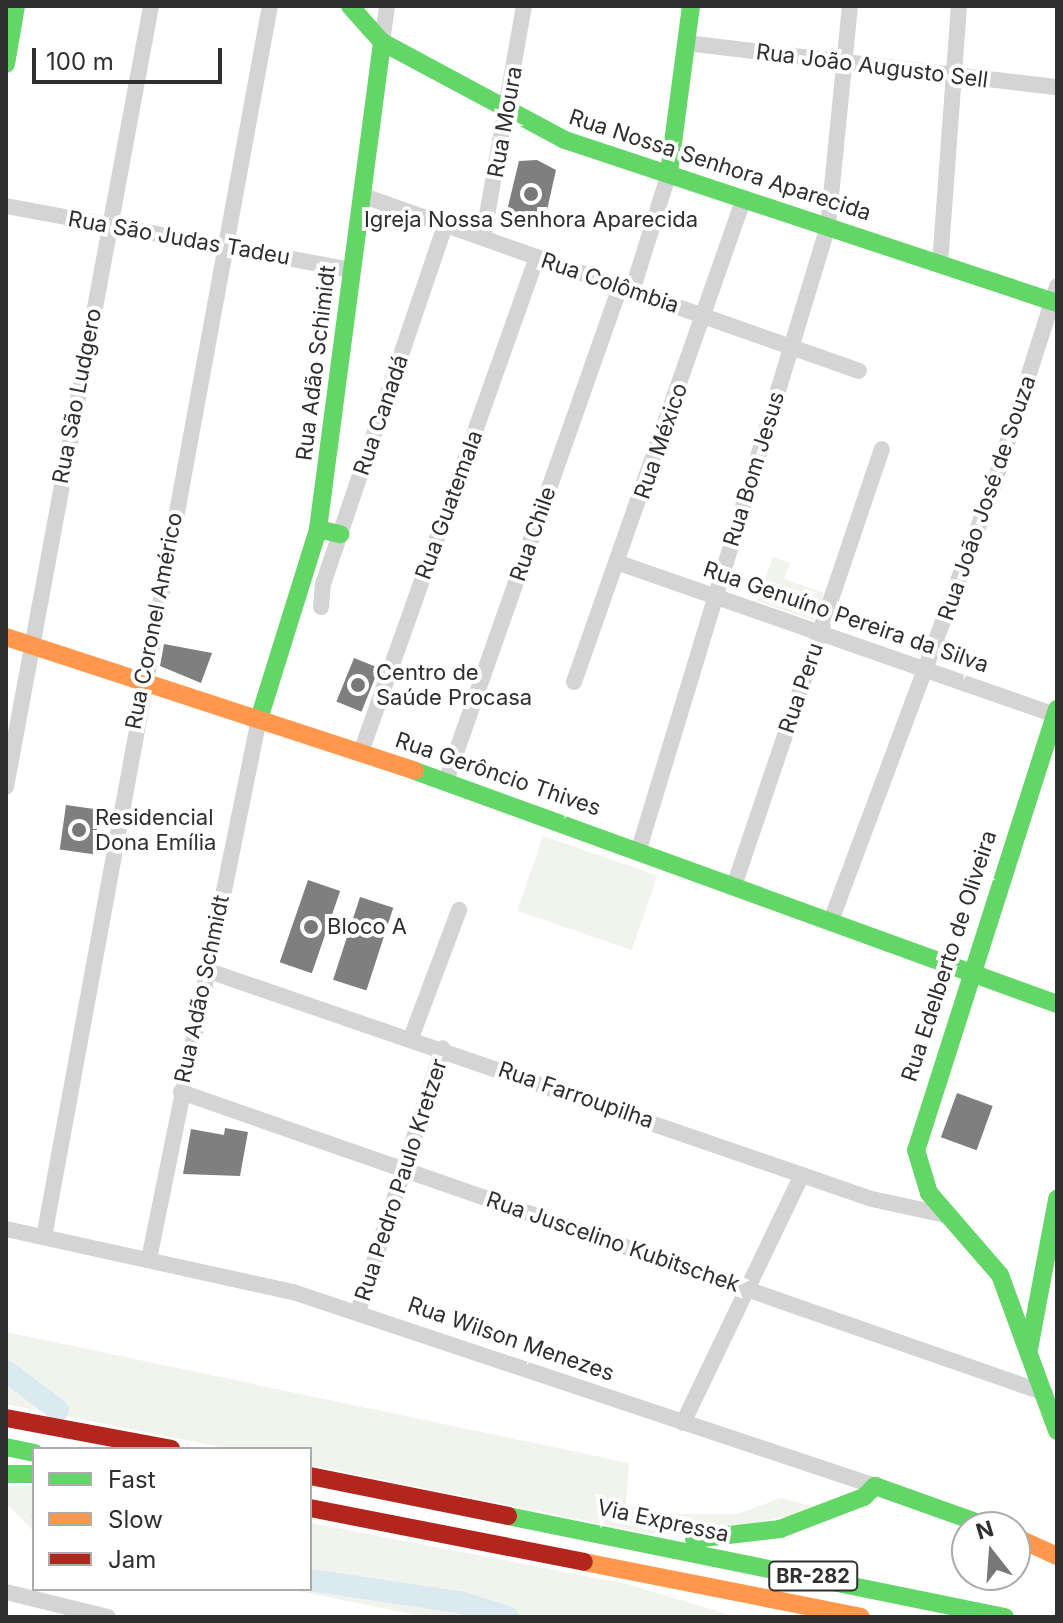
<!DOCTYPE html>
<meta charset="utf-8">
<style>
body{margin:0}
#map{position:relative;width:1063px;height:1623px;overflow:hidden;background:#fff;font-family:Inter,sans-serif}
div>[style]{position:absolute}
.green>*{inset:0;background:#f1f4ec;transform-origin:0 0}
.stream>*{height:4px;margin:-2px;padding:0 2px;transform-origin:2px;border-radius:2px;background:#dbe9f0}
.river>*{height:22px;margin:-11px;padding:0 11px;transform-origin:11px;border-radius:11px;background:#dbe9f0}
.building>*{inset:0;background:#7f7f7f;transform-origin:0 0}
.street>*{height:16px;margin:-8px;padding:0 8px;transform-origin:8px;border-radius:8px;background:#d4d4d4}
.fast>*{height:18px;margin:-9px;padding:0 9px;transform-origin:9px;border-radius:9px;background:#63d668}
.slow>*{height:18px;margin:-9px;padding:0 9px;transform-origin:9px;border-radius:9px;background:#ff974d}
.jam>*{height:18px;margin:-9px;padding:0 9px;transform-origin:9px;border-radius:9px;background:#b3261e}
.dots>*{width:22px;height:22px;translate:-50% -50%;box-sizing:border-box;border:4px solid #fff;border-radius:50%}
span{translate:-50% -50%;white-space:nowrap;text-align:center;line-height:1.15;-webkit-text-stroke:8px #fff;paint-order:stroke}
.shield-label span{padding:2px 6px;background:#fff;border:2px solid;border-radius:6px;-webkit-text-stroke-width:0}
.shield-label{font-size:20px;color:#2f2f2f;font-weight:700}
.street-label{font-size:22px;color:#2f2f2f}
.poi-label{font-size:22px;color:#2f2f2f}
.left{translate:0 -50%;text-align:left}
.frame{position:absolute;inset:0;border:8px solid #2f2f2f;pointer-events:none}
.legend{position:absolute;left:32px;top:1447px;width:280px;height:144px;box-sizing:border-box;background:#fff;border:2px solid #acacac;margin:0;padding:10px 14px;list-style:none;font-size:24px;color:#2f2f2f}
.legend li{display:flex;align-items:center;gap:16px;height:40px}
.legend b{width:40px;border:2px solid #acacac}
.north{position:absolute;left:951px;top:1511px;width:80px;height:80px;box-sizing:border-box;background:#fff;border:2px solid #acacac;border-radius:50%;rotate:343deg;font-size:22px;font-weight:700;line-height:32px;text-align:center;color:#2f2f2f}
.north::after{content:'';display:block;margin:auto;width:28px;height:36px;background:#787878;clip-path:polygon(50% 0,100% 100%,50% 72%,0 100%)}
.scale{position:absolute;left:32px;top:48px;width:190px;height:36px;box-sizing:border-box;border:4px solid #2f2f2f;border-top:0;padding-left:10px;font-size:24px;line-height:28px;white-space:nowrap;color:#2f2f2f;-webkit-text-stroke:6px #fff;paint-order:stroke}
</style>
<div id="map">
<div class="green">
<i style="clip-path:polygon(773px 557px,790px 563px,784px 579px,824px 593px,814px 621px,757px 601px)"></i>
<i style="left:543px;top:836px;width:121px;height:79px;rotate:19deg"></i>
<i style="clip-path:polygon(6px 1332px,629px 1463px,626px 1504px,648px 1514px,738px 1514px,781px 1498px,823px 1509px,698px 1535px,656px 1535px,310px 1465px,310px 1449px,231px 1449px,6px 1404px)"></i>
<i style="clip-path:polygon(34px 1485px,34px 1532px,6px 1503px,6px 1486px)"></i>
<i style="clip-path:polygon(310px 1523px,628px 1584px,736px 1617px,425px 1617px,289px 1589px,310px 1589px)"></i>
</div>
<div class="stream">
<i style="left:33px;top:1516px;width:1px;rotate:45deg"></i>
</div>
<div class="river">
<i style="left:6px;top:1371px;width:65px;rotate:36.9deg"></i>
<i style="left:310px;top:1580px;width:155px;rotate:8.5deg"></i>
<i style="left:463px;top:1603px;width:47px;rotate:17.3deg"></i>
</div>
<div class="building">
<i style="clip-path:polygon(537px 160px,556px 170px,543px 228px,505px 219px,519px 161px)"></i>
<i style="clip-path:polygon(164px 644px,212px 653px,201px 683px,160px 666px)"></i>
<i style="left:354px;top:658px;width:27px;height:47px;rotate:22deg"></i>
<i style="left:66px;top:805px;width:34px;height:45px;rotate:8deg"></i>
<i style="left:308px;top:880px;width:34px;height:87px;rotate:19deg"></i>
<i style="left:360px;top:897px;width:35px;height:87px;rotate:18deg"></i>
<i style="left:957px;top:1093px;width:38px;height:47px;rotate:20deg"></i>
<i style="clip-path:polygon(225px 1128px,248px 1132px,240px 1176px,183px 1174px,191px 1129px,224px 1135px)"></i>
</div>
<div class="street">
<i style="left:382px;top:42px;width:36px;rotate:-82deg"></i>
<i style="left:686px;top:43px;width:374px;rotate:6.8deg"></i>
<i style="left:361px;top:195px;width:528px;rotate:19.46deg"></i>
<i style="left:6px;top:206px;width:352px;rotate:10.5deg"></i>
<i style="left:483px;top:238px;width:236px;rotate:-80deg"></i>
<i style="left:940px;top:264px;width:259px;rotate:-85.8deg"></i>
<i style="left:632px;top:291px;width:124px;rotate:-72.6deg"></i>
<i style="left:619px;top:563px;width:462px;rotate:19.2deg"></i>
<i style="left:321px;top:607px;width:23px;rotate:-85deg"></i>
<i style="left:323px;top:584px;width:379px;rotate:-71.2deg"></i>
<i style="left:574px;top:682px;width:513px;rotate:-70.65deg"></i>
<i style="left:361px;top:752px;width:525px;rotate:-70.43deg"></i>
<i style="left:446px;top:781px;width:524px;rotate:-70.6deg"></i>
<i style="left:6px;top:787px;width:794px;rotate:-79.48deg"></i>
<i style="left:639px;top:849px;width:651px;rotate:-73.12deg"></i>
<i style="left:828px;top:226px;width:221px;rotate:-84.3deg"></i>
<i style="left:735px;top:883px;width:458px;rotate:-71.3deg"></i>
<i style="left:832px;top:918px;width:457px;rotate:-69.5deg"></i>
<i style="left:992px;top:490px;width:214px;rotate:-72.3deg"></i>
<i style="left:206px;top:970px;width:704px;rotate:18.98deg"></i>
<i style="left:872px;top:1199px;width:76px;rotate:12.2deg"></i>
<i style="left:411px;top:1038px;width:137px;rotate:-69.4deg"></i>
<i style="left:181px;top:1092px;width:915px;rotate:19.21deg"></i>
<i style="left:6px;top:1229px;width:294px;rotate:12.4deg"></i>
<i style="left:293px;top:1292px;width:613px;rotate:18.43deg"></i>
<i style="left:44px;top:1237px;width:1252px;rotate:-79.6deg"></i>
<i style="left:149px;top:1259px;width:551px;rotate:-78.49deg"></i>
<i style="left:358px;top:1312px;width:277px;rotate:-72.2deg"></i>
<i style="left:683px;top:1423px;width:275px;rotate:-64.4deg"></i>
<i style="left:6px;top:1592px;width:105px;rotate:13.8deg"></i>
</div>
<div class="fast">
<i style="left:350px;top:6px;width:48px;rotate:48.4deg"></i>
<i style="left:382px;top:42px;width:208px;rotate:28.2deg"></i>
<i style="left:565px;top:140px;width:518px;rotate:18.33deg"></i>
<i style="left:6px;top:64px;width:59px;rotate:-80.2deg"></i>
<i style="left:669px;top:173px;width:168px;rotate:-82.5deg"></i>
<i style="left:318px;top:529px;width:23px;rotate:13deg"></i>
<i style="left:1057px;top:709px;width:463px;rotate:107.7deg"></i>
<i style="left:916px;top:1150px;width:45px;rotate:73.2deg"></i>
<i style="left:929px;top:1193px;width:108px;rotate:49.1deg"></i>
<i style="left:1000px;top:1275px;width:166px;rotate:69.9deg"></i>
<i style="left:259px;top:719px;width:199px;rotate:-72.7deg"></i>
<i style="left:318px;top:529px;width:491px;rotate:-82.5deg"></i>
<i style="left:415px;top:771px;width:683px;rotate:19.95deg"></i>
<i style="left:1029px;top:1349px;width:153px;rotate:-79.4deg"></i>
<i style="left:6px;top:1447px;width:29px;rotate:12deg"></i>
<i style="left:6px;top:1474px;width:28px"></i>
<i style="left:875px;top:1486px;width:122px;rotate:19.6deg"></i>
<i style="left:508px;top:1516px;width:507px;rotate:11.49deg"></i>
<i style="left:694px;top:1539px;width:87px;rotate:-6.6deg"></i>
<i style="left:780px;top:1529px;width:90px;rotate:-20.9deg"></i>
<i style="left:864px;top:1497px;width:16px;rotate:-45deg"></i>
</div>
<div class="slow">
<i style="left:6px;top:637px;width:430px;rotate:18.1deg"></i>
<i style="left:1015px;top:1537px;width:46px;rotate:24.3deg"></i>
<i style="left:584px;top:1562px;width:282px;rotate:11.2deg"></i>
</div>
<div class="jam">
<i style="left:6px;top:1418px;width:168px;rotate:10.6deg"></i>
<i style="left:310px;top:1476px;width:202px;rotate:11.4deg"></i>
<i style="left:310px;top:1508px;width:279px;rotate:11.1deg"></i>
</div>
<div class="dots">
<i style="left:531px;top:194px;background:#787878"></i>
<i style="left:358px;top:685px;background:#787878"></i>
<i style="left:79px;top:830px;background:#787878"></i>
<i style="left:311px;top:927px;background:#787878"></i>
</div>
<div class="shield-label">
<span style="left:813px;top:1576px">BR-282</span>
</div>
<div class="street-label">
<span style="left:872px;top:66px;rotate:7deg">Rua João Augusto Sell</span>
<span style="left:505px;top:122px;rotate:-80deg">Rua Moura</span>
<span style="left:720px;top:165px;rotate:18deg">Rua Nossa Senhora Aparecida</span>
<span style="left:179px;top:238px;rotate:10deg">Rua São Judas Tadeu</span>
<span style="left:610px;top:283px;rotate:19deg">Rua Colômbia</span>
<span style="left:316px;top:363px;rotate:-83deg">Rua Adão Schimidt</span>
<span style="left:77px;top:396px;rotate:-79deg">Rua São Ludgero</span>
<span style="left:381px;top:415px;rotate:-71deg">Rua Canadá</span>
<span style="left:661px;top:441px;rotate:-71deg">Rua México</span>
<span style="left:754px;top:469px;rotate:-73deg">Rua Bom Jesus</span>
<span style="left:987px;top:498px;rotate:-71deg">Rua João José de Souza</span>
<span style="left:449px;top:505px;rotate:-70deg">Rua Guatemala</span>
<span style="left:533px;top:534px;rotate:-71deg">Rua Chile</span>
<span style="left:846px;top:617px;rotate:19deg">Rua Genuíno Pereira da Silva</span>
<span style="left:154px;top:621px;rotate:-79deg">Rua Coronel Américo</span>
<span style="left:801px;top:688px;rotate:-71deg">Rua Peru</span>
<span style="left:498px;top:774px;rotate:19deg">Rua Gerôncio Thives</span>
<span style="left:949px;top:956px;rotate:-72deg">Rua Edelberto de Oliveira</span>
<span style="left:202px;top:989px;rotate:-78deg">Rua Adão Schmidt</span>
<span style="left:576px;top:1095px;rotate:19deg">Rua Farroupilha</span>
<span style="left:401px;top:1180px;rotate:-72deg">Rua Pedro Paulo Kretzer</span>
<span style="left:613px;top:1242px;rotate:19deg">Rua Juscelino Kubitschek</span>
<span style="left:511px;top:1339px;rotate:19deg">Rua Wilson Menezes</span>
<span style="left:663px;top:1521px;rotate:12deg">Via Expressa</span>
</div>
<div class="poi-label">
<span style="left:531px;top:220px">Igreja Nossa Senhora Aparecida</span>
<span class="left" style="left:376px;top:685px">Centro de<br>Saúde Procasa</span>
<span class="left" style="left:95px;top:830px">Residencial<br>Dona Emília</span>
<span class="left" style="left:327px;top:927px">Bloco A</span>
</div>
<div class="frame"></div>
<ul class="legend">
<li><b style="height:10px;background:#63d668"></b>Fast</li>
<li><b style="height:10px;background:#ff974d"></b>Slow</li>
<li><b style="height:10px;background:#b3261e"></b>Jam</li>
</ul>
<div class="north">N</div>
<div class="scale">100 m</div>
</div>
